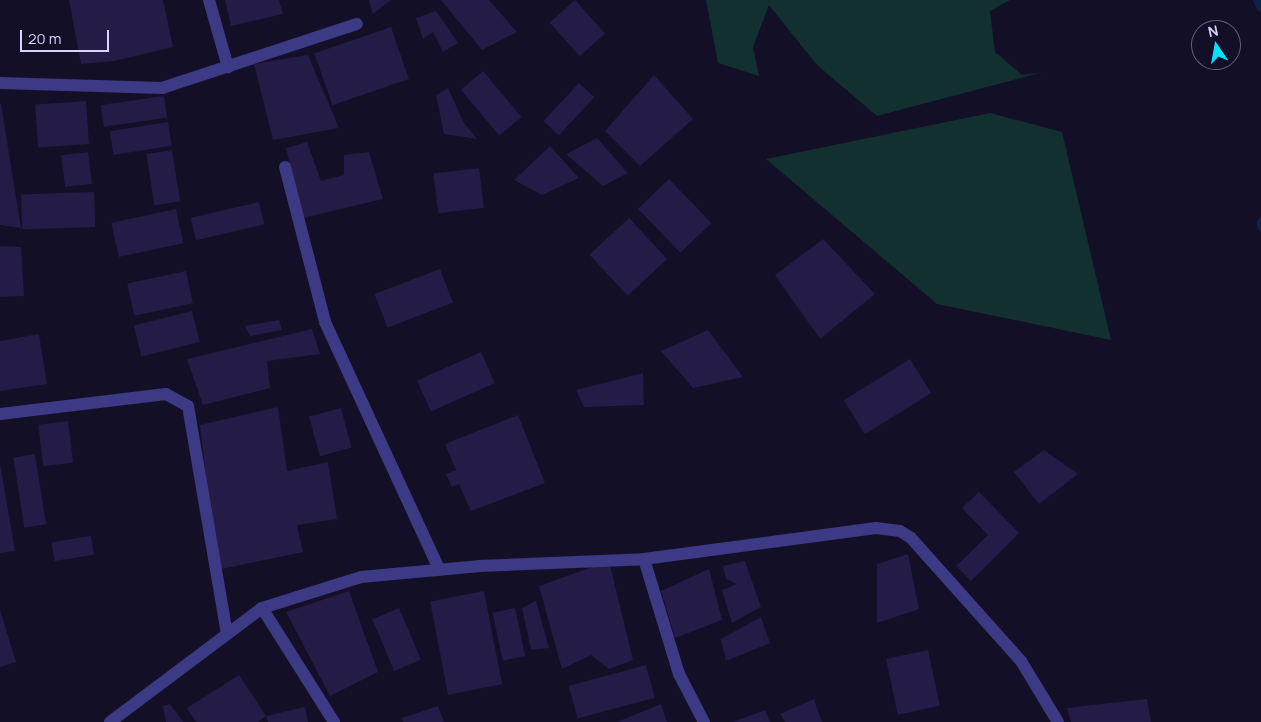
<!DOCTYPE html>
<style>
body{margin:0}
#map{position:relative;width:1261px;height:722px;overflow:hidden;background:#130f26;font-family:Manrope,sans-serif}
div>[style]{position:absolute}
.green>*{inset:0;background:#12302f}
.stream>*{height:9px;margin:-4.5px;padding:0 4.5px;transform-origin:4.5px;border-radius:4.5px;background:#0c2248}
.building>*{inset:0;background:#241b47;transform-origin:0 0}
.minor>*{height:12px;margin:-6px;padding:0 6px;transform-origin:6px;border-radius:6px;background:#3d3a85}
span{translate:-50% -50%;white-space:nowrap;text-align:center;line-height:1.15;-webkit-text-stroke:5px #130f26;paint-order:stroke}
.north{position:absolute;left:1191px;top:20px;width:50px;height:50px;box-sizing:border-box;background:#130f26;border:1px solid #625e7d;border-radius:50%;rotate:348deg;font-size:14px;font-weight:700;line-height:20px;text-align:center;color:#d9d4ff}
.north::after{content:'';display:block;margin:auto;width:18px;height:22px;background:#00e5ff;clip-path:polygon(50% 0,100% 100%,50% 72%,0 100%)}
.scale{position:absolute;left:20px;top:30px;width:89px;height:22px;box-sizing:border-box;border:2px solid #d9d4ff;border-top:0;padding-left:6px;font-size:15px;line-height:18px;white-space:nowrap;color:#d9d4ff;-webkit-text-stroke:4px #130f26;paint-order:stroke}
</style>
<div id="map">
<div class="green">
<i style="clip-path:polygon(706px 0,1010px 0,990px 11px,995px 52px,1022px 75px,1043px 72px,877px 116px,817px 65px,769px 5px,753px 47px,759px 76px,718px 63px)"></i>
<i style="clip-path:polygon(990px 113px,1062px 132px,1111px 340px,937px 304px,766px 159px)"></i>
</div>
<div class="stream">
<i style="left:1257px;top:0;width:8px;rotate:60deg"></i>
<i style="left:1261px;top:222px;width:4px;rotate:90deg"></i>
</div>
<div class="building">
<i style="clip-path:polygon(69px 0,163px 0,173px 47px,114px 61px,81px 64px)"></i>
<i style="clip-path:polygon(225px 0,279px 0,283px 14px,231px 26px)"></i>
<i style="clip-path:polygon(369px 0,391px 0,373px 14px)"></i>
<i style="clip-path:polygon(441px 0,489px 0,517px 32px,482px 50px)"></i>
<i style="left:575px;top:0;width:45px;height:34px;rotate:48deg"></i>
<i style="clip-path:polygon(436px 11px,458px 43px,443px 52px,433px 32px,423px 39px,416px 18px)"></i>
<i style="left:391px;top:27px;width:55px;height:81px;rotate:71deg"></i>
<i style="clip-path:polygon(308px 55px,339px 128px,273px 140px,254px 64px)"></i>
<i style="left:483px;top:71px;width:60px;height:29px;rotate:50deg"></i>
<i style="clip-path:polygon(654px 75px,693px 119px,640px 166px,605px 131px)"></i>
<i style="left:579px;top:83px;width:21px;height:52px;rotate:43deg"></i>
<i style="clip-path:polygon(448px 88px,464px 123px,477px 139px,444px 134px,436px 95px)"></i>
<i style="left:164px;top:96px;width:22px;height:64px;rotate:82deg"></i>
<i style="left:86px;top:101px;width:43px;height:51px;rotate:86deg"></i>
<i style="clip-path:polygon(0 104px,1px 104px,21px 228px,0 225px)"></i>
<i style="left:168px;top:122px;width:24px;height:59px;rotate:81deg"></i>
<i style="clip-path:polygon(597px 138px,628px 173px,603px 186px,566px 154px)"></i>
<i style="clip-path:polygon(307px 142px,321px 181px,344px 175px,344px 155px,369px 152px,383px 199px,303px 218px,286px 148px)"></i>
<i style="clip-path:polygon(550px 146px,579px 178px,542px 195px,514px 180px)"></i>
<i style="left:172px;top:150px;width:52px;height:26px;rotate:81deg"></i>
<i style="left:88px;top:152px;width:32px;height:27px;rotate:83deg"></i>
<i style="left:479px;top:168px;width:40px;height:46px;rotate:83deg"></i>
<i style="left:669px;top:179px;width:61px;height:43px;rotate:46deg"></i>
<i style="left:94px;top:192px;width:35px;height:73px;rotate:88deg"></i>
<i style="left:259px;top:202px;width:23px;height:70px;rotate:77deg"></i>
<i style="left:176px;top:209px;width:35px;height:66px;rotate:78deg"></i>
<i style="left:629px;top:218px;width:56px;height:54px;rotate:47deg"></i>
<i style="clip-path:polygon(823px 239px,875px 294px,820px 339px,775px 275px)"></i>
<i style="clip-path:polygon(0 246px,21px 247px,24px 296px,0 297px)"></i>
<i style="left:440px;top:269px;width:36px;height:70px;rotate:69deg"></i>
<i style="left:186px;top:271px;width:33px;height:60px;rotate:78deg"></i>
<i style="left:192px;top:311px;width:32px;height:60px;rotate:76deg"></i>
<i style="clip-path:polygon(279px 320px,282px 330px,250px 336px,245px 326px)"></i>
<i style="clip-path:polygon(312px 329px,320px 354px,267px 361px,270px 388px,203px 405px,187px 359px)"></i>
<i style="clip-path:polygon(708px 330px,743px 377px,693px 388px,661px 351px)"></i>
<i style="clip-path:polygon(39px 334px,47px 384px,0 391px,0 341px)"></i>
<i style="left:481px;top:352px;width:34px;height:70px;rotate:66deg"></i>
<i style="left:910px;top:359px;width:40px;height:78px;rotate:58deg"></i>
<i style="clip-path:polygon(643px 373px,644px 405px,584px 407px,576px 390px)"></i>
<i style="clip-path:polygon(278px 407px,287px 471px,328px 462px,337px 519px,297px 525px,303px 552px,217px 570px,200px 425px)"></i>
<i style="left:341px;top:408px;width:41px;height:33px;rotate:75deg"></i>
<i style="clip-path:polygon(518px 415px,545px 483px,471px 511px,459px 484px,452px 487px,446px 474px,456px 470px,445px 444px)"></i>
<i style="left:68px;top:421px;width:42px;height:30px;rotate:83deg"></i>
<i style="clip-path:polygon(1044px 450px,1078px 474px,1039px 504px,1014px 472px)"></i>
<i style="left:35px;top:454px;width:71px;height:22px;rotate:81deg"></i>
<i style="clip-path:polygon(0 463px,15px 551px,0 553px)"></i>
<i style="clip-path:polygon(979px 492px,1019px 533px,971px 581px,956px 566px,988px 535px,962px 508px)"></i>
<i style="left:91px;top:536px;width:19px;height:40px;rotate:81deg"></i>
<i style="clip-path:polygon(908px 554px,919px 609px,877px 623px,877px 564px)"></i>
<i style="clip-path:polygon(609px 561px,633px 660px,609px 669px,591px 655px,562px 669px,539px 586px)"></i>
<i style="clip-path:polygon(745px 561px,761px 607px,732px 623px,722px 590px,737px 584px,726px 579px,723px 566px)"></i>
<i style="clip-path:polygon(709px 569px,722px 620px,675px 638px,661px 591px)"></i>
<i style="clip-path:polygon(349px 591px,378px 672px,330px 696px,286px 612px)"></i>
<i style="left:484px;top:591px;width:95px;height:55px;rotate:79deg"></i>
<i style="clip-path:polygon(536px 601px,549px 648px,531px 650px,522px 608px)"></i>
<i style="left:399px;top:608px;width:56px;height:29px;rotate:67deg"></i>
<i style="left:515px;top:608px;width:49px;height:23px;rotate:78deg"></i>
<i style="clip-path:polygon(0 610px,16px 662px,0 667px)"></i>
<i style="clip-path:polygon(761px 617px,770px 643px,726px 661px,721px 639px)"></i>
<i style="left:928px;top:650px;width:57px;height:43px;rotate:78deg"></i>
<i style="left:646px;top:665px;width:34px;height:80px;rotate:75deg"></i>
<i style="clip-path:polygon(239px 675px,266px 716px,258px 722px,196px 722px,187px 708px)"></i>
<i style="clip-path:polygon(814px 699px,822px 722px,785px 722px,780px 714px)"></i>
<i style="clip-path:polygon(1147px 699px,1151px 722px,1071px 722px,1067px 708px)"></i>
<i style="clip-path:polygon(170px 704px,183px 722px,166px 722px,163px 706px)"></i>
<i style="clip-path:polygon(661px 704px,667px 722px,617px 722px)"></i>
<i style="clip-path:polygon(438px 706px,444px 722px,403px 722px,402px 718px)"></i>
<i style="clip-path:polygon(305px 707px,308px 722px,268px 722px,266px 716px)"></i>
<i style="clip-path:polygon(765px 710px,770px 722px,733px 722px)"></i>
</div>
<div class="minor">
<i style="left:209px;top:0;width:70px;rotate:74.2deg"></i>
<i style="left:0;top:83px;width:162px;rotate:1.8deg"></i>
<i style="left:162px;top:88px;width:205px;rotate:-18.2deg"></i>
<i style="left:285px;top:167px;width:160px;rotate:75.5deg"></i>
<i style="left:325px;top:322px;width:272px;rotate:65.2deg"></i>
<i style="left:0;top:414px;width:167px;rotate:-6.9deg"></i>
<i style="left:166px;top:394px;width:25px;rotate:29deg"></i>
<i style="left:188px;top:406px;width:231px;rotate:80.3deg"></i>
<i style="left:644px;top:559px;width:120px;rotate:73.1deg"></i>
<i style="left:679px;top:674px;width:54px;rotate:62.5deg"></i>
<i style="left:262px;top:608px;width:135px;rotate:57.7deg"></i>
<i style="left:110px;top:722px;width:190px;rotate:-36.9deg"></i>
<i style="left:262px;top:608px;width:104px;rotate:-17.4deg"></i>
<i style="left:361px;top:577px;width:120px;rotate:-5.3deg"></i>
<i style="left:480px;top:566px;width:164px;rotate:-2.4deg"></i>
<i style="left:644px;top:559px;width:234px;rotate:-7.6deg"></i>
<i style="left:876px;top:528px;width:24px;rotate:7deg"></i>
<i style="left:900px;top:531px;width:13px;rotate:32deg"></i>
<i style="left:911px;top:538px;width:165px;rotate:48.2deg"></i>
<i style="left:1021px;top:661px;width:71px;rotate:58.8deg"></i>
</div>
<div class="north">N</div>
<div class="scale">20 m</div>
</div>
